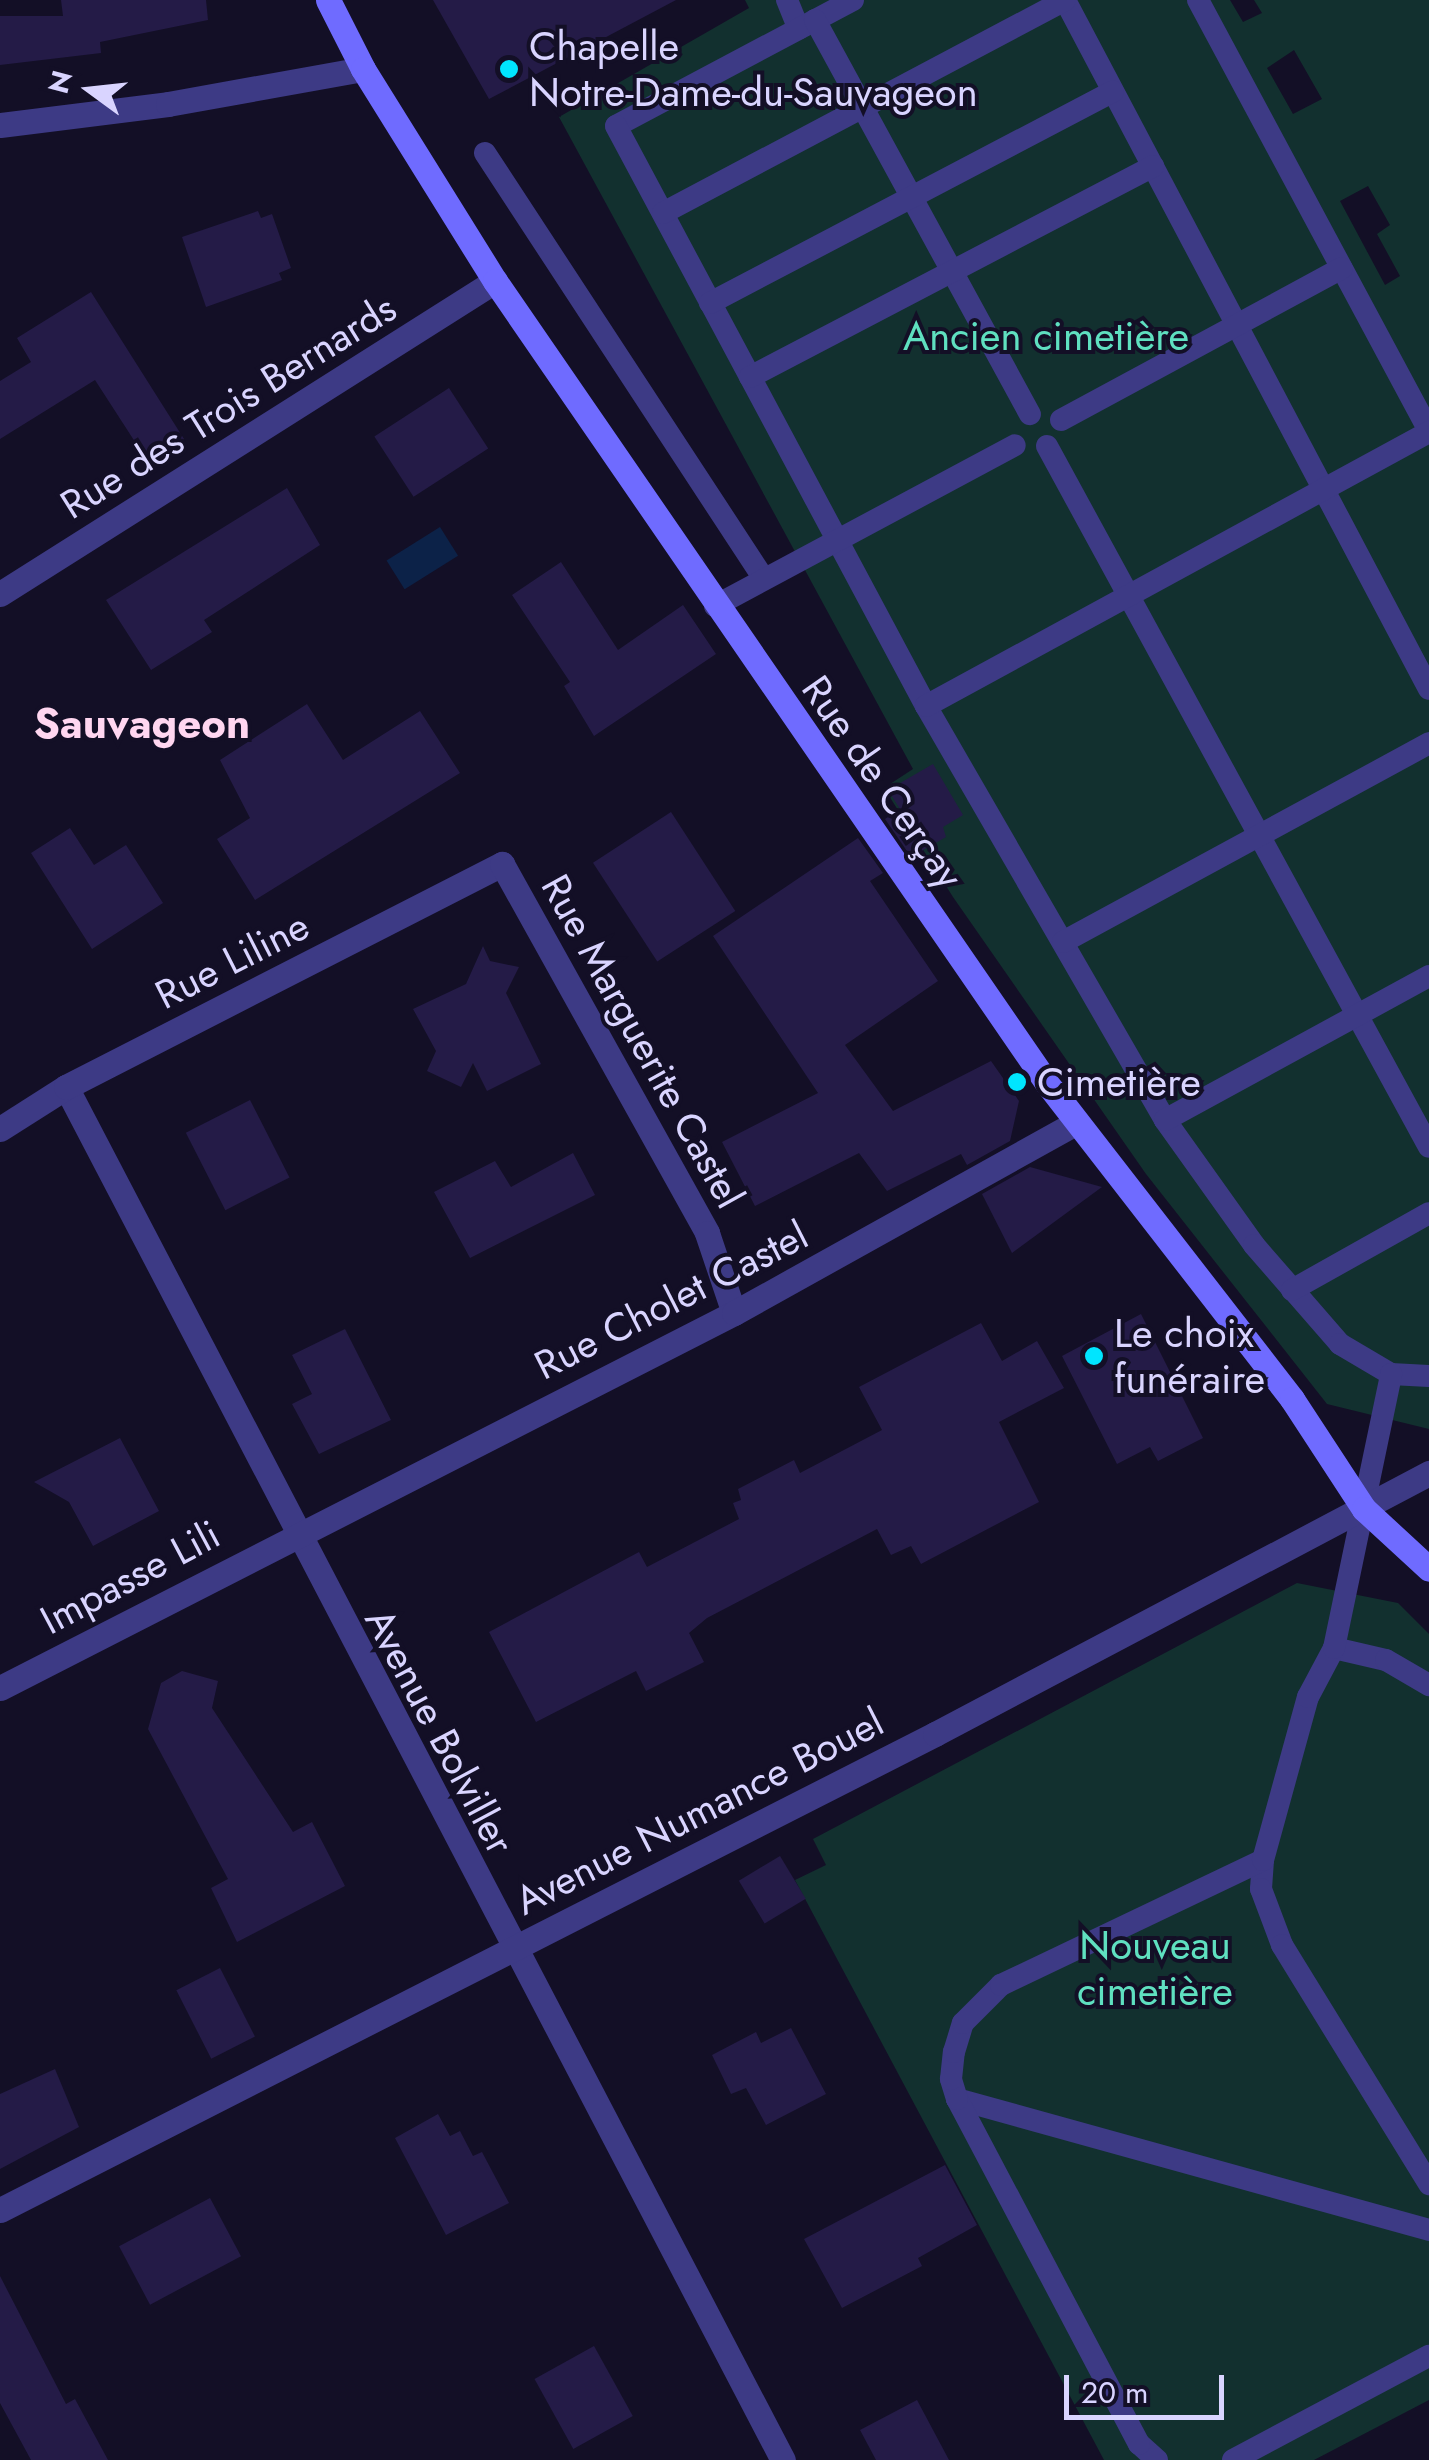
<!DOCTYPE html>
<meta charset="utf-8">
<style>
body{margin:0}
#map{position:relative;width:1429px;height:2460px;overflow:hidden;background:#130f26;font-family:Jost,sans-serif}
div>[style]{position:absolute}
.green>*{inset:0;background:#12302f}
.water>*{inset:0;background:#0c2248;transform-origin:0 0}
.building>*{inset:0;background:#241b47;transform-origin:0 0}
.lane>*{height:22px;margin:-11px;padding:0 11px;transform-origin:11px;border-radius:11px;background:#3d3a85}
.street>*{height:25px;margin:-12.5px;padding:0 12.5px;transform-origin:12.5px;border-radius:12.5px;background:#3d3a85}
.secondary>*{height:25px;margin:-12.5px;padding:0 12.5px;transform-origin:12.5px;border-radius:12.5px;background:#6f6bff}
.dots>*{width:28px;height:28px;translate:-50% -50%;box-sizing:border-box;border:5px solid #130f26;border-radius:50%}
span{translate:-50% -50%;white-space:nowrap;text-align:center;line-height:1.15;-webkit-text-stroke:8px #130f26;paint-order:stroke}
.poi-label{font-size:40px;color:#d9d4ff}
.left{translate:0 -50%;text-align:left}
.park-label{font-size:40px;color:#5fe0c0}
.street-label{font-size:40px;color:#d9d4ff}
.neighbourhood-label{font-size:42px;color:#ffd6f0;font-weight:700}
.north{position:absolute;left:40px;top:40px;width:100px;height:100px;-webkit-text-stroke:8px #130f26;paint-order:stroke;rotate:285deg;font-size:28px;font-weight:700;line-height:40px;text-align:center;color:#d9d4ff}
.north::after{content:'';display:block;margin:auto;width:35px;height:45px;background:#d9d4ff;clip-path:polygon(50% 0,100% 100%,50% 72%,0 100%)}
.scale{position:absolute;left:1064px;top:2375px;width:160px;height:45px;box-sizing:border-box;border:5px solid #d9d4ff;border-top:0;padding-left:12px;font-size:30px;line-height:35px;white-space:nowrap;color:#d9d4ff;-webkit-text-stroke:8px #130f26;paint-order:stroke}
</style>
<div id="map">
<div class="green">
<i style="clip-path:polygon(evenodd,745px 0,1230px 0,1243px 22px,1262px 13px,1254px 0,1429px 0,1429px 1429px,1327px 1404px,1146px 1174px,953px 897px,884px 788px,913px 769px,559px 117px,749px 8px,745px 0,1294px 50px,1322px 99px,1293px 114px,1267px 68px,1294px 50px,745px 0,1368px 186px,1390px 225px,1377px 234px,1400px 276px,1385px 285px,1340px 201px,1368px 186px)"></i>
<i style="clip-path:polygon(1297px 1583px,1398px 1603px,1429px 1634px,1429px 2400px,1314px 2460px,1104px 2460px,795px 1880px,826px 1865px,813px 1839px)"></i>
</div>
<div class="water">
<i style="left:440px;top:527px;width:34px;height:63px;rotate:58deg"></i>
</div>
<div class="building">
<i style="clip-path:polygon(61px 0,206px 0,208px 20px,100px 42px,101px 53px,0 65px,0 16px,63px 16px)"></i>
<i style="clip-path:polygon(433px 0,676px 0,489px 99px)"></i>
<i style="clip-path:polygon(258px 211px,261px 218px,272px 214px,291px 268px,279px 273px,282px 280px,206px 307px,182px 237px)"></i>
<i style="clip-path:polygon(91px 292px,184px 439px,148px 462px,95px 380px,0 439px,0 381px,31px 362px,17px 338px)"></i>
<i style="left:449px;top:388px;width:72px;height:89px;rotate:57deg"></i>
<i style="clip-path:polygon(287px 488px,320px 545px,204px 620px,212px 632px,151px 670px,106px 600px)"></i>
<i style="clip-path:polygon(561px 562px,618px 650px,683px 605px,716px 654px,594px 736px,564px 686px,570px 682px,512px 595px)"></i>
<i style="clip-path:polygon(307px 704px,343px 760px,420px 711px,460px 773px,255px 900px,217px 839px,250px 818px,220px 760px)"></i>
<i style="clip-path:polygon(933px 764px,963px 815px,943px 827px,946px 837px,911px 857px,885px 819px,900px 809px,888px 790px)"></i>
<i style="left:671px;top:812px;width:118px;height:93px;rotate:57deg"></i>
<i style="clip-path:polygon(70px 828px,94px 865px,126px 845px,163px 903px,92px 949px,31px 853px)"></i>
<i style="clip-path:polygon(858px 838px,883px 873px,870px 881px,938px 981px,845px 1045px,893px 1111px,991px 1061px,1019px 1101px,1010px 1141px,967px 1165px,961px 1154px,887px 1191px,859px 1153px,755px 1206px,722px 1142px,818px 1093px,713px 936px)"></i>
<i style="clip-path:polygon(483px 946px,490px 961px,519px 967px,506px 993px,541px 1064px,487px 1091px,473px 1063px,461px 1087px,427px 1071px,436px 1051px,413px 1009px,466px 984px)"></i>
<i style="left:250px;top:1100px;width:87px;height:72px;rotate:63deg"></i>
<i style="clip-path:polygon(573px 1153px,595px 1195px,470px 1258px,434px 1192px,495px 1161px,511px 1187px)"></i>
<i style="clip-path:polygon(1030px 1167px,1102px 1187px,1012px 1253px,982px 1194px)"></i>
<i style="clip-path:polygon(1141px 1314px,1203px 1438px,1158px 1461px,1150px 1447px,1117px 1464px,1062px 1356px)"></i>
<i style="clip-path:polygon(981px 1323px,1002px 1361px,1037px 1341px,1064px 1388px,999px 1422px,1039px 1502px,921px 1564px,911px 1546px,891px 1555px,877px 1529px,707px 1618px,689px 1633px,704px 1662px,646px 1691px,636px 1671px,536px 1722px,489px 1632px,639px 1552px,647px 1567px,739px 1519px,733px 1503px,741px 1500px,738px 1489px,794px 1460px,800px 1473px,882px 1430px,859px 1387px)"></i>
<i style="clip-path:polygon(345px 1329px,391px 1420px,319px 1454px,292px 1404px,312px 1394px,292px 1355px)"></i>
<i style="clip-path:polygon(120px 1438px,159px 1511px,93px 1546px,69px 1502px,34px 1482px)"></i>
<i style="clip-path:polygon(182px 1671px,218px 1681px,212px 1708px,293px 1832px,312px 1822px,345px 1886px,237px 1942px,211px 1888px,228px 1879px,148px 1729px,161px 1683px)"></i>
<i style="left:780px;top:1856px;width:50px;height:48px;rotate:59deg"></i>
<i style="left:220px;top:1968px;width:77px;height:49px;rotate:63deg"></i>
<i style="clip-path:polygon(791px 2028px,826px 2094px,766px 2125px,746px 2088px,731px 2094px,712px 2055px,756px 2032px,761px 2043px)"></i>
<i style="clip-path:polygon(55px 2069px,79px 2127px,0 2169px,0 2094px)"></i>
<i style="clip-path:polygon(438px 2114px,450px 2136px,460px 2131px,473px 2156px,482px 2152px,509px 2203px,446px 2235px,395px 2138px)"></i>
<i style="clip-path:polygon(945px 2165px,977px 2225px,918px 2258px,922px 2266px,842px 2308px,804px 2239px)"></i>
<i style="left:210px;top:2198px;width:66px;height:103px;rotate:62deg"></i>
<i style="clip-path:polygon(0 2276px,66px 2404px,75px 2399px,108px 2460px,31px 2460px,0 2403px)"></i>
<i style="left:594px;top:2346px;width:80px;height:68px;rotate:61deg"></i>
<i style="clip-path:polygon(917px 2400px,949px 2460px,876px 2460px,860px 2430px)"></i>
</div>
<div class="lane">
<i style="left:787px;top:0;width:31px;rotate:68deg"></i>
<i style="left:853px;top:0;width:268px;rotate:152deg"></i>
<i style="left:616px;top:126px;width:658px;rotate:61.88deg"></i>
<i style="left:926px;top:706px;width:478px;rotate:60deg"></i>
<i style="left:1165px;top:1120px;width:153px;rotate:54.5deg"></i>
<i style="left:1254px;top:1245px;width:131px;rotate:49deg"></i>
<i style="left:1340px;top:1344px;width:59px;rotate:30.5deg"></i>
<i style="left:1391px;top:1374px;width:38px;rotate:3deg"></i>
<i style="left:1065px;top:0;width:779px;rotate:62.15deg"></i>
<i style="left:1198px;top:0;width:488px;rotate:61.8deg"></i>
<i style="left:815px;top:20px;width:449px;rotate:61.4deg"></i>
<i style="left:485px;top:153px;width:509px;rotate:56.78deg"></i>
<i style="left:663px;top:213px;width:455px;rotate:-27.9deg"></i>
<i style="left:710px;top:303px;width:455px;rotate:-27.7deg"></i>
<i style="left:750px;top:377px;width:455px;rotate:-27.6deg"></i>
<i style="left:1061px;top:420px;width:319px;rotate:-28.4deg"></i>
<i style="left:1047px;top:446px;width:798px;rotate:61.41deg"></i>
<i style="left:715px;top:606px;width:340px;rotate:-28.2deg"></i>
<i style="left:926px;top:706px;width:573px;rotate:-28.58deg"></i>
<i style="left:1063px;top:942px;width:417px;rotate:-28.5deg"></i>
<i style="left:1165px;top:1120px;width:301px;rotate:-28.6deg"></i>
<i style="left:1292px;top:1290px;width:157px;rotate:-29.3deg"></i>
<i style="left:1334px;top:1648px;width:53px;rotate:13deg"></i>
<i style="left:1386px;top:1660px;width:50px;rotate:30.2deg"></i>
<i style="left:1263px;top:1860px;width:29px;rotate:94deg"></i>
<i style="left:1261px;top:1889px;width:60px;rotate:69.4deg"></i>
<i style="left:1282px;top:1945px;width:281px;rotate:58.4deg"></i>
<i style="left:957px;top:2099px;width:490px;rotate:15.5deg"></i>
<i style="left:1157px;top:2460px;width:24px;rotate:-138deg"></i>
<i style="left:1139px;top:2444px;width:390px;rotate:-117.8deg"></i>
<i style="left:957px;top:2099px;width:21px;rotate:-107deg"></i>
<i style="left:951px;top:2079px;width:27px;rotate:-84deg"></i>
<i style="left:954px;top:2052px;width:30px;rotate:-73deg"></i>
<i style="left:963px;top:2023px;width:54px;rotate:-45deg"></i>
<i style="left:1001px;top:1985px;width:290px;rotate:-25.5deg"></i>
<i style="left:1263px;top:1860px;width:169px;rotate:-74.6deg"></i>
<i style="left:1308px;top:1697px;width:55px;rotate:-62deg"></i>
<i style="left:1334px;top:1648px;width:280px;rotate:-78.2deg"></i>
<i style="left:1233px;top:2460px;width:222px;rotate:-28deg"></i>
</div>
<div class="street">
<i style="left:0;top:125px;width:169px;rotate:-7.1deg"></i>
<i style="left:168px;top:104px;width:198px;rotate:-10.2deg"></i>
<i style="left:0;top:594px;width:586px;rotate:-32.31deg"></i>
<i style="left:66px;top:1087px;width:1549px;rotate:62.43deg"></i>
<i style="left:0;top:1129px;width:78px;rotate:-32.5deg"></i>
<i style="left:66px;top:1087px;width:490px;rotate:-27.1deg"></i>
<i style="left:502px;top:864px;width:422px;rotate:60.9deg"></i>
<i style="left:707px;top:1233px;width:84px;rotate:71.4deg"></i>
<i style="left:0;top:1688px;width:824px;rotate:-27.06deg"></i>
<i style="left:734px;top:1313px;width:391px;rotate:-29.1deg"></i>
<i style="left:0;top:2210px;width:1049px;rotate:-26.98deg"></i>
<i style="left:935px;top:1734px;width:559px;rotate:-27.85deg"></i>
</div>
<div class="secondary">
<i style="left:328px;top:0;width:77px;rotate:63.1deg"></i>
<i style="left:363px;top:69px;width:250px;rotate:58.1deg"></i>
<i style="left:495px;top:281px;width:974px;rotate:55.46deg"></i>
<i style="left:1047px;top:1083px;width:400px;rotate:52.2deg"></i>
<i style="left:1292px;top:1399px;width:131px;rotate:56.8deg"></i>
<i style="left:1364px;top:1509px;width:88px;rotate:42.7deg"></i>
</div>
<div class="dots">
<i style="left:509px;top:69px;background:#00e5ff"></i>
<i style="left:1017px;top:1082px;background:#00e5ff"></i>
<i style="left:1094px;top:1356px;background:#00e5ff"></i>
</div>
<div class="poi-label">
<span class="left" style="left:529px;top:69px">Chapelle<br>Notre-Dame-du-Sauvageon</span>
<span class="left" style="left:1037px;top:1082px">Cimetière</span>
<span class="left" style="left:1114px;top:1356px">Le choix<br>funéraire</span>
</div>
<div class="park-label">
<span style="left:1046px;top:336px">Ancien cimetière</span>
<span style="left:1155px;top:1968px">Nouveau<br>cimetière</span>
</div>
<div class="street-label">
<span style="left:228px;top:406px;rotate:-32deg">Rue des Trois Bernards</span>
<span style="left:883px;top:782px;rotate:55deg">Rue de Cerçay</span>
<span style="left:232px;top:960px;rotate:-27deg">Rue Liline</span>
<span style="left:643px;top:1041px;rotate:61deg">Rue Marguerite Castel</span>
<span style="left:671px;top:1300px;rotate:-27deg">Rue Cholet Castel</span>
<span style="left:130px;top:1577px;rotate:-28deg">Impasse Lili</span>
<span style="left:440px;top:1731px;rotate:62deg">Avenue Bolviller</span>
<span style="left:699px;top:1811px;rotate:-27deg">Avenue Numance Bouel</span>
</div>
<div class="neighbourhood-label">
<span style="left:142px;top:724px">Sauvageon</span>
</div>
<div class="north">N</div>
<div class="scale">20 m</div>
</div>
